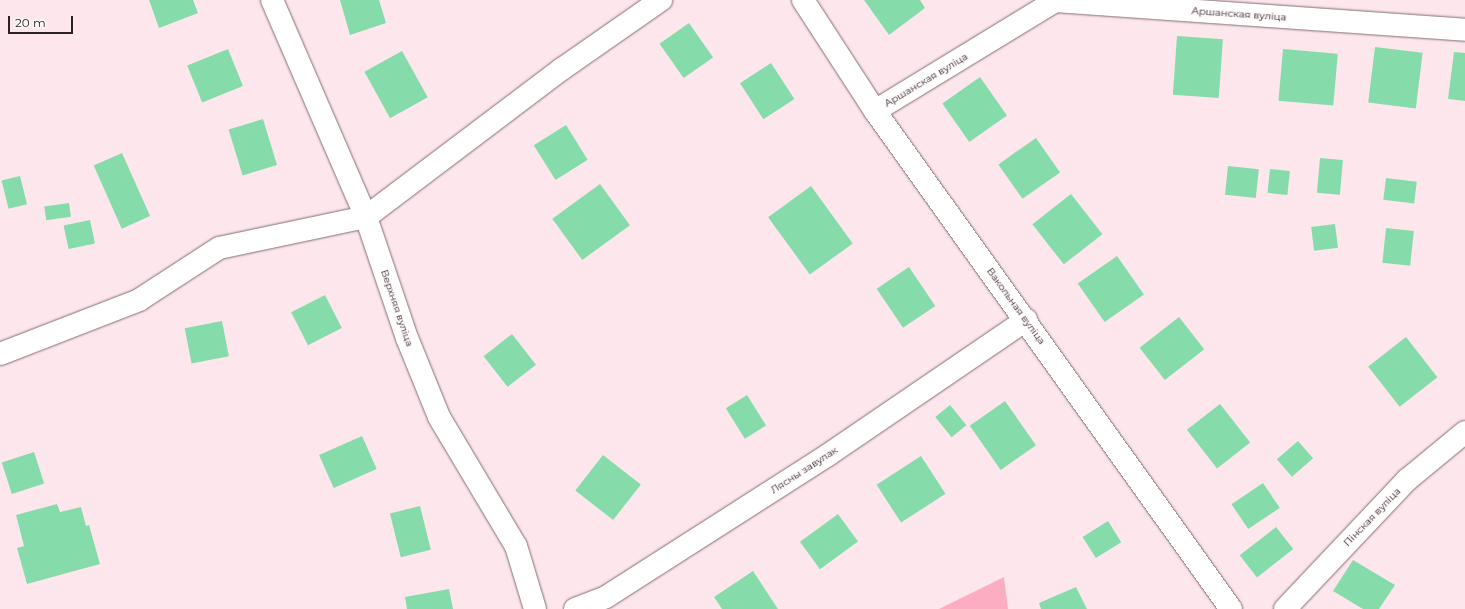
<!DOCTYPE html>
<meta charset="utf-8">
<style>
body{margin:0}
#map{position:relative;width:1465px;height:609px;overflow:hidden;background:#fde7ec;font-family:Montserrat,sans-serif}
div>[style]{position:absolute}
.green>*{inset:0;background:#fdadc2}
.building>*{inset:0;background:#86dbaa;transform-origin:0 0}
.roads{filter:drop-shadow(0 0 1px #846c71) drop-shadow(0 0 1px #846c71)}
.minor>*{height:22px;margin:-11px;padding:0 11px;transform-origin:11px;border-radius:11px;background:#fff}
span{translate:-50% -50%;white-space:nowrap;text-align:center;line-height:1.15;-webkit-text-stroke:3px #fff9fa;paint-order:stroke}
.street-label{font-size:10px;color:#2c2124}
.scale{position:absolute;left:8px;top:16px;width:65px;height:18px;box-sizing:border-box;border:2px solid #2c2124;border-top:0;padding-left:5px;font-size:12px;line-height:14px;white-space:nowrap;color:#2c2124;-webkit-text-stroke:3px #fff9fa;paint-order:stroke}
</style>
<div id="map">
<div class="green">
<i style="clip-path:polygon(1004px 577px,1008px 609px,939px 609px)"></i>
</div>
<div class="building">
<i style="clip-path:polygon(149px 0,193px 0,198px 13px,159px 28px)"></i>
<i style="clip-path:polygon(340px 0,379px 0,386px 23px,350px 35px)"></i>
<i style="clip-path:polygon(864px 0,920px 0,925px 8px,889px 35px)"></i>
<i style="left:689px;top:23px;width:42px;height:36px;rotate:55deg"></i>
<i style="left:1177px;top:36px;width:46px;height:59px;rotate:4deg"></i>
<i style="left:1375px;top:47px;width:48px;height:56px;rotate:7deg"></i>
<i style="left:228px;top:49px;width:40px;height:44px;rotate:68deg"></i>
<i style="left:1283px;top:49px;width:55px;height:52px;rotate:5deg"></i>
<i style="left:402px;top:51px;width:53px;height:43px;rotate:61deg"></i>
<i style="clip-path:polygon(1454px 52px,1465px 53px,1465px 101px,1448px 99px)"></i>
<i style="left:771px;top:63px;width:43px;height:37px;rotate:57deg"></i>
<i style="left:980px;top:77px;width:47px;height:46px;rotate:55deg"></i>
<i style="left:263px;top:119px;width:48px;height:36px;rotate:73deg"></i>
<i style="left:566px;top:125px;width:41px;height:38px;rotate:58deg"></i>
<i style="left:1036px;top:138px;width:42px;height:46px;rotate:55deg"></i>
<i style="left:122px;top:153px;width:69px;height:31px;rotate:66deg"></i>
<i style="left:1320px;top:158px;width:23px;height:35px;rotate:5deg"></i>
<i style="left:1228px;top:166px;width:31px;height:29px;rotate:6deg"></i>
<i style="left:1270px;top:169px;width:20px;height:24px;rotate:6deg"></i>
<i style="left:20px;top:176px;width:29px;height:19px;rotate:76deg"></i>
<i style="left:1386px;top:178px;width:31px;height:22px;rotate:7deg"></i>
<i style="left:600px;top:184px;width:51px;height:59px;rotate:54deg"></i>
<i style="left:811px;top:186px;width:71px;height:53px;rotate:54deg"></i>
<i style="left:1071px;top:194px;width:51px;height:49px;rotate:52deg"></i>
<i style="left:69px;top:203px;width:14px;height:25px;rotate:82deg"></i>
<i style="left:90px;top:220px;width:24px;height:27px;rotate:78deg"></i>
<i style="left:1335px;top:224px;width:24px;height:24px;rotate:83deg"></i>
<i style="left:1386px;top:228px;width:28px;height:35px;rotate:6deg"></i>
<i style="left:1117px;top:256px;width:47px;height:48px;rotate:55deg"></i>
<i style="left:909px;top:267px;width:47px;height:39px;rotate:56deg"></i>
<i style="left:325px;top:295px;width:37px;height:38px;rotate:63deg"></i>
<i style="left:1179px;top:317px;width:41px;height:50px;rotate:52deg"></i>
<i style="left:222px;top:321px;width:36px;height:38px;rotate:79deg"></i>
<i style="left:512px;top:334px;width:39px;height:36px;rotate:52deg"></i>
<i style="left:1406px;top:337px;width:51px;height:48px;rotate:52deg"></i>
<i style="left:747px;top:395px;width:36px;height:25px;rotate:58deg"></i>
<i style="left:1005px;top:401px;width:54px;height:43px;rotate:55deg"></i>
<i style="left:1220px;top:404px;width:49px;height:42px;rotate:52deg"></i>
<i style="left:950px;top:405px;width:26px;height:19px;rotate:51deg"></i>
<i style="left:362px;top:436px;width:36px;height:47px;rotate:66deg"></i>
<i style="left:1298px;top:441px;width:23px;height:28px;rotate:49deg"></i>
<i style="left:34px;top:452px;width:33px;height:34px;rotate:72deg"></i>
<i style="left:603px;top:455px;width:48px;height:45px;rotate:38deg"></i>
<i style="left:921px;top:456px;width:45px;height:53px;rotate:57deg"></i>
<i style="left:1263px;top:483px;width:30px;height:38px;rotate:56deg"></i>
<i style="clip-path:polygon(57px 504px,60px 512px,81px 507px,86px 526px,89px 525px,100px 564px,27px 584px,17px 548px,24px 546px,16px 515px)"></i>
<i style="left:420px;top:506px;width:45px;height:31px;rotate:76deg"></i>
<i style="left:838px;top:514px;width:34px;height:47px;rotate:54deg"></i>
<i style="left:1108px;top:521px;width:25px;height:30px;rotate:58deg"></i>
<i style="left:1276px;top:527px;width:28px;height:46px;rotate:52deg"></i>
<i style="clip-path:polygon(1353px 560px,1395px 585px,1379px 609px,1363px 609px,1333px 591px)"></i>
<i style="clip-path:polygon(753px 571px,778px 609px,722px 609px,714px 597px)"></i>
<i style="clip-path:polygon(1076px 587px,1087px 609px,1041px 609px,1039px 603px)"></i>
<i style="clip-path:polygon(449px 589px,453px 609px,407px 609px,405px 597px)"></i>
</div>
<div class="roads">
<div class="minor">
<i style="left:272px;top:0;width:236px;rotate:66.6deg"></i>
<i style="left:366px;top:217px;width:128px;rotate:71.3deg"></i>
<i style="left:407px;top:338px;width:85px;rotate:67.9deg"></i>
<i style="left:439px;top:417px;width:150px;rotate:59.2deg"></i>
<i style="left:516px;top:546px;width:66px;rotate:73.2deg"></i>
<i style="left:803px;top:0;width:132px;rotate:57deg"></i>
<i style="left:875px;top:111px;width:612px;rotate:54.44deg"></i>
<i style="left:875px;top:111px;width:211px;rotate:-31.4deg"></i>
<i style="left:1055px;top:1px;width:411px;rotate:4deg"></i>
<i style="left:0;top:354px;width:149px;rotate:-21.2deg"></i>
<i style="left:139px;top:300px;width:95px;rotate:-33deg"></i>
<i style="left:219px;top:248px;width:150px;rotate:-11.9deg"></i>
<i style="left:366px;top:217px;width:246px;rotate:-37.1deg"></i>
<i style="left:562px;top:69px;width:121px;rotate:-34.9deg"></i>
<i style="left:575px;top:609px;width:33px;rotate:-21deg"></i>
<i style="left:606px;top:597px;width:264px;rotate:-32.6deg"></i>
<i style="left:828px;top:455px;width:240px;rotate:-34.3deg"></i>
<i style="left:1285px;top:609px;width:178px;rotate:-46.6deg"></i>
<i style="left:1407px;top:480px;width:75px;rotate:-39.6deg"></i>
</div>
</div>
<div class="street-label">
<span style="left:1239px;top:14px;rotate:4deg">Аршанская вуліца</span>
<span style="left:926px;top:80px;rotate:-31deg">Аршанская вуліца</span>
<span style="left:1016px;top:306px;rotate:54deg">Вакольная вуліца</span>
<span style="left:397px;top:308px;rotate:71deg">Верхняя вуліца</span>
<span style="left:804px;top:470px;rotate:-33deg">Лясны завулак</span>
<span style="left:1372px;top:517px;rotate:-46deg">Пінская вуліца</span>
</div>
<div class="scale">20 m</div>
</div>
